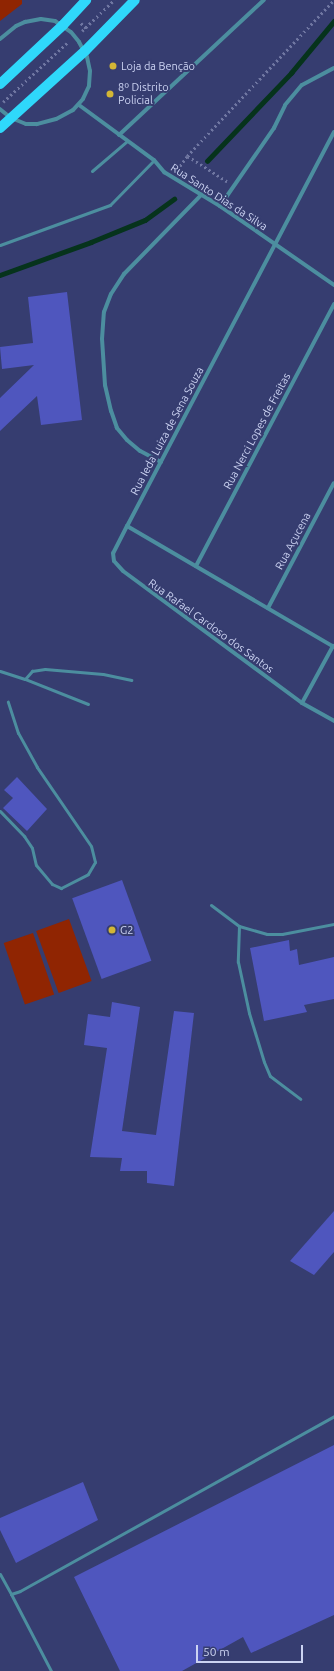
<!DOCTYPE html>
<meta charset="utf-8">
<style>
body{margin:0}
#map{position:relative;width:334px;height:1671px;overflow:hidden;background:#363d70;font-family:Ubuntu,sans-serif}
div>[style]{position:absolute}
.green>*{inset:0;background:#902502;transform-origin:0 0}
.stream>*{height:4.5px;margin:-2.25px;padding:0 2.25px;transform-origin:2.25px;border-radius:2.25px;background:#06331c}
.building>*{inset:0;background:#4f56be;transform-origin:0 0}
.path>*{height:2.5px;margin-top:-1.25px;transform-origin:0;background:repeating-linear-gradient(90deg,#7077a2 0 2px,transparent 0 5px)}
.lane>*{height:3px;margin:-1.5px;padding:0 1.5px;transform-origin:1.5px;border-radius:1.5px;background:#4c8e9f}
.street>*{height:4px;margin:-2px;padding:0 2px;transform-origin:2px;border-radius:2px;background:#4c8e9f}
.primary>*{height:10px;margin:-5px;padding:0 5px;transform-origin:5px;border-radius:5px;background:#2fd8fb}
.dots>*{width:11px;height:11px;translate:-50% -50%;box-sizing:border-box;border:2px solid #363d70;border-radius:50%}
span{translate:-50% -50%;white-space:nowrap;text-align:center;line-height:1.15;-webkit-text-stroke:4px #363d70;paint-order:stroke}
.poi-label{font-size:11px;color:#ccd3f2}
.left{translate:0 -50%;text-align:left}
.street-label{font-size:11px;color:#ccd3f2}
.scale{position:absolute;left:196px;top:1645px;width:107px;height:18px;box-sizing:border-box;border:2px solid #ccd3f2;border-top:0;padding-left:5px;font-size:12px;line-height:14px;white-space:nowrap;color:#ccd3f2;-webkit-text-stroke:3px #363d70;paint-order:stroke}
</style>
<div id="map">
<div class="green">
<i style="clip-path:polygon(0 0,22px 0,22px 4px,0 21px)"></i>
<i style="left:69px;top:919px;width:66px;height:35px;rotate:70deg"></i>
<i style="left:33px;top:933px;width:65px;height:31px;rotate:71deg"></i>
</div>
<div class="stream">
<i style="left:207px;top:161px;width:122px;rotate:-46.3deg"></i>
<i style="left:291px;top:73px;width:67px;rotate:-50.4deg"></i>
<i style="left:0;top:275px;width:97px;rotate:-19.9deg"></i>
<i style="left:91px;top:242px;width:58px;rotate:-22.2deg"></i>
<i style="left:145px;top:220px;width:36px;rotate:-36deg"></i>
</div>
<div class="building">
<i style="clip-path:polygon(67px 292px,82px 420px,41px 425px,37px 396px,0 431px,0 398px,34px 365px,2px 369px,0 347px,33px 343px,28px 297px)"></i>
<i style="clip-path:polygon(17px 777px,47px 809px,27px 831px,3px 808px,13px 798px,4px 790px)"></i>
<i style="left:122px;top:880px;width:86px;height:53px;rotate:70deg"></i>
<i style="clip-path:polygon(289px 940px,290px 951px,297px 949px,299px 965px,334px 957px,334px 999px,304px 1005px,307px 1012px,264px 1021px,250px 948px)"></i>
<i style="clip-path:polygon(112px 1002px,140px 1007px,122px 1131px,156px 1135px,174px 1011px,194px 1013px,174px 1186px,147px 1183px,147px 1171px,120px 1171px,122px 1158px,90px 1157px,107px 1048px,84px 1045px,88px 1014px,110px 1017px)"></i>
<i style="clip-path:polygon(334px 1211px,334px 1252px,314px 1275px,290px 1261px)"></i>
<i style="clip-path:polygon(334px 1445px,334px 1615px,251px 1653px,243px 1637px,182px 1671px,120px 1671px,74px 1577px)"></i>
<i style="clip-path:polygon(83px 1482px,98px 1520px,16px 1563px,0 1530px,0 1518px)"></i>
</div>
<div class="path">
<i style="left:81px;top:23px;width:10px;rotate:45deg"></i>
<i style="left:82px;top:31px;width:45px;rotate:-44.1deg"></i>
<i style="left:3px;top:102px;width:88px;rotate:-42.7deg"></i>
<i style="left:177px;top:170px;width:17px;rotate:-54deg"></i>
<i style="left:227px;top:182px;width:48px;rotate:-147deg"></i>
<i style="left:187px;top:156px;width:214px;rotate:-46.7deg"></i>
</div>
<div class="lane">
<i style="left:92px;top:171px;width:46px;rotate:-40.6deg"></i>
<i style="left:0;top:245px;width:117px;rotate:-20deg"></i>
<i style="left:110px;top:205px;width:63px;rotate:-45.6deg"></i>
<i style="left:0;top:671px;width:26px;rotate:18deg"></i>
<i style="left:88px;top:704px;width:68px;rotate:-158.4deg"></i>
<i style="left:25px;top:679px;width:11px;rotate:-49deg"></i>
<i style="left:32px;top:671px;width:13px;rotate:-9deg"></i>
<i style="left:45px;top:669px;width:58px;rotate:4.9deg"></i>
<i style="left:103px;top:674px;width:29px;rotate:12deg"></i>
<i style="left:0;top:811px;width:35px;rotate:46deg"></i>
<i style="left:24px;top:836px;width:14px;rotate:56deg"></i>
<i style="left:32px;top:848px;width:17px;rotate:77deg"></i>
<i style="left:36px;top:865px;width:25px;rotate:50deg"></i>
<i style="left:52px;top:884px;width:10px;rotate:24deg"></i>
<i style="left:61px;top:888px;width:30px;rotate:-27deg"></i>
<i style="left:88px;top:874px;width:14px;rotate:-60deg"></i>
<i style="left:95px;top:862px;width:16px;rotate:-104deg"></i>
<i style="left:91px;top:846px;width:96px;rotate:-124.4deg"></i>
<i style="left:37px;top:767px;width:39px;rotate:-119deg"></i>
<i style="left:18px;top:733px;width:33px;rotate:-108deg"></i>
<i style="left:211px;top:905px;width:35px;rotate:37deg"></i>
<i style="left:239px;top:926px;width:29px;rotate:16deg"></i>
<i style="left:267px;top:934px;width:15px"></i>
<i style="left:282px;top:934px;width:53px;rotate:-10.9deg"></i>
<i style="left:239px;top:926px;width:36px;rotate:92deg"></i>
<i style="left:238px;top:962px;width:52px;rotate:77.8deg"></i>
<i style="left:249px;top:1013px;width:51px;rotate:73deg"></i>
<i style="left:264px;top:1062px;width:15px;rotate:67deg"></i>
<i style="left:270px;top:1076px;width:38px;rotate:37deg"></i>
<i style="left:0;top:1574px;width:23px;rotate:61deg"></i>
<i style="left:11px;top:1594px;width:9px;rotate:-18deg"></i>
<i style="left:20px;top:1591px;width:359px;rotate:-29.1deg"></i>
<i style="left:11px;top:1594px;width:87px;rotate:62.5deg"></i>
</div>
<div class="street">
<i style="left:0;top:39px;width:21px;rotate:-39deg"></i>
<i style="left:16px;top:26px;width:10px;rotate:-24deg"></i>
<i style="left:25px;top:22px;width:16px;rotate:-11deg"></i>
<i style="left:41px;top:19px;width:14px;rotate:8deg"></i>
<i style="left:55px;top:21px;width:19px;rotate:35deg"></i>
<i style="left:71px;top:32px;width:13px;rotate:51deg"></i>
<i style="left:79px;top:42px;width:17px;rotate:62deg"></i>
<i style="left:87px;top:57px;width:14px;rotate:78deg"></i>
<i style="left:90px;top:71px;width:15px;rotate:94deg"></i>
<i style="left:89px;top:86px;width:14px;rotate:115deg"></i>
<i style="left:83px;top:99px;width:15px;rotate:132deg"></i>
<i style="left:73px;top:110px;width:19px;rotate:152deg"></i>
<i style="left:56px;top:119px;width:20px;rotate:165deg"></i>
<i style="left:37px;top:124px;width:11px;rotate:180deg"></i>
<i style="left:26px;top:124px;width:16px;rotate:-158deg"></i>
<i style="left:11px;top:118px;width:14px;rotate:-141deg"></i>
<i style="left:79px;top:105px;width:93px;rotate:36.3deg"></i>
<i style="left:154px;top:160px;width:16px;rotate:50deg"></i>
<i style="left:164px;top:172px;width:66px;rotate:31.3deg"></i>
<i style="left:220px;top:206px;width:139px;rotate:34.7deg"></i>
<i style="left:334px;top:132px;width:445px;rotate:117.7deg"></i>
<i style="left:127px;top:526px;width:240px;rotate:30.3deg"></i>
<i style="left:119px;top:135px;width:198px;rotate:-43deg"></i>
<i style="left:220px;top:206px;width:95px;rotate:-55.3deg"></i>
<i style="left:274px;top:128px;width:25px;rotate:-64deg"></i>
<i style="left:285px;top:105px;width:26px;rotate:-50deg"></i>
<i style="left:302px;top:85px;width:36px;rotate:-28deg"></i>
<i style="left:161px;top:462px;width:24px;rotate:-152deg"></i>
<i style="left:140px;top:451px;width:17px;rotate:-140deg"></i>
<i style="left:127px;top:440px;width:16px;rotate:-130deg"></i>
<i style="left:117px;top:428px;width:18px;rotate:-109deg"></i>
<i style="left:111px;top:411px;width:27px;rotate:-103deg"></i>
<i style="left:105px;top:385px;width:46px;rotate:-93.7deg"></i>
<i style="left:102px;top:339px;width:27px;rotate:-86deg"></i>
<i style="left:104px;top:312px;width:19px;rotate:-69deg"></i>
<i style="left:111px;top:294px;width:24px;rotate:-57deg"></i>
<i style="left:124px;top:274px;width:112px;rotate:-45.7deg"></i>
<i style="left:127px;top:526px;width:30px;rotate:117deg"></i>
<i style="left:113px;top:553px;width:8px;rotate:83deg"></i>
<i style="left:114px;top:561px;width:13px;rotate:48deg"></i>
<i style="left:123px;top:571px;width:222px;rotate:36.4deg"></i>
<i style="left:302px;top:703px;width:37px;rotate:29deg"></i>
<i style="left:196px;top:566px;width:296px;rotate:-62.2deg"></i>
<i style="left:268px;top:608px;width:141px;rotate:-62.2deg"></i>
<i style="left:302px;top:703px;width:65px;rotate:-61.5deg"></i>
</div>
<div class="primary">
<i style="left:0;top:84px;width:86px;rotate:-43.1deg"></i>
<i style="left:63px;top:25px;width:34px;rotate:-47deg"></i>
<i style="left:0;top:128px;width:115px;rotate:-42.2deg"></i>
<i style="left:85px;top:51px;width:71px;rotate:-45.6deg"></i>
</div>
<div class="dots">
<i style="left:113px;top:66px;background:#d3b635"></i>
<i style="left:110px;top:94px;background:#d3b635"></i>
<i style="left:112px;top:930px;background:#d3b635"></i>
</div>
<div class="poi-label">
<span class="left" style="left:121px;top:66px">Loja da Benção</span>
<span class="left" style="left:118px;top:94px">8º Distrito<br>Policial</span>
<span class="left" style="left:120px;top:930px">G2</span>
</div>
<div class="street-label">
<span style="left:219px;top:197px;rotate:33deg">Rua Santo Dias da Silva</span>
<span style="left:167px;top:431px;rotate:-62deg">Rua Ieda Luiza de Sena Souza</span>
<span style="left:257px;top:431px;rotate:-62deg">Rua Nerci Lopes de Freitas</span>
<span style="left:293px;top:541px;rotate:-62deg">Rua Açucena</span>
<span style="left:211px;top:626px;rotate:36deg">Rua Rafael Cardoso dos Santos</span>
</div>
<div class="scale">50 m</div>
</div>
